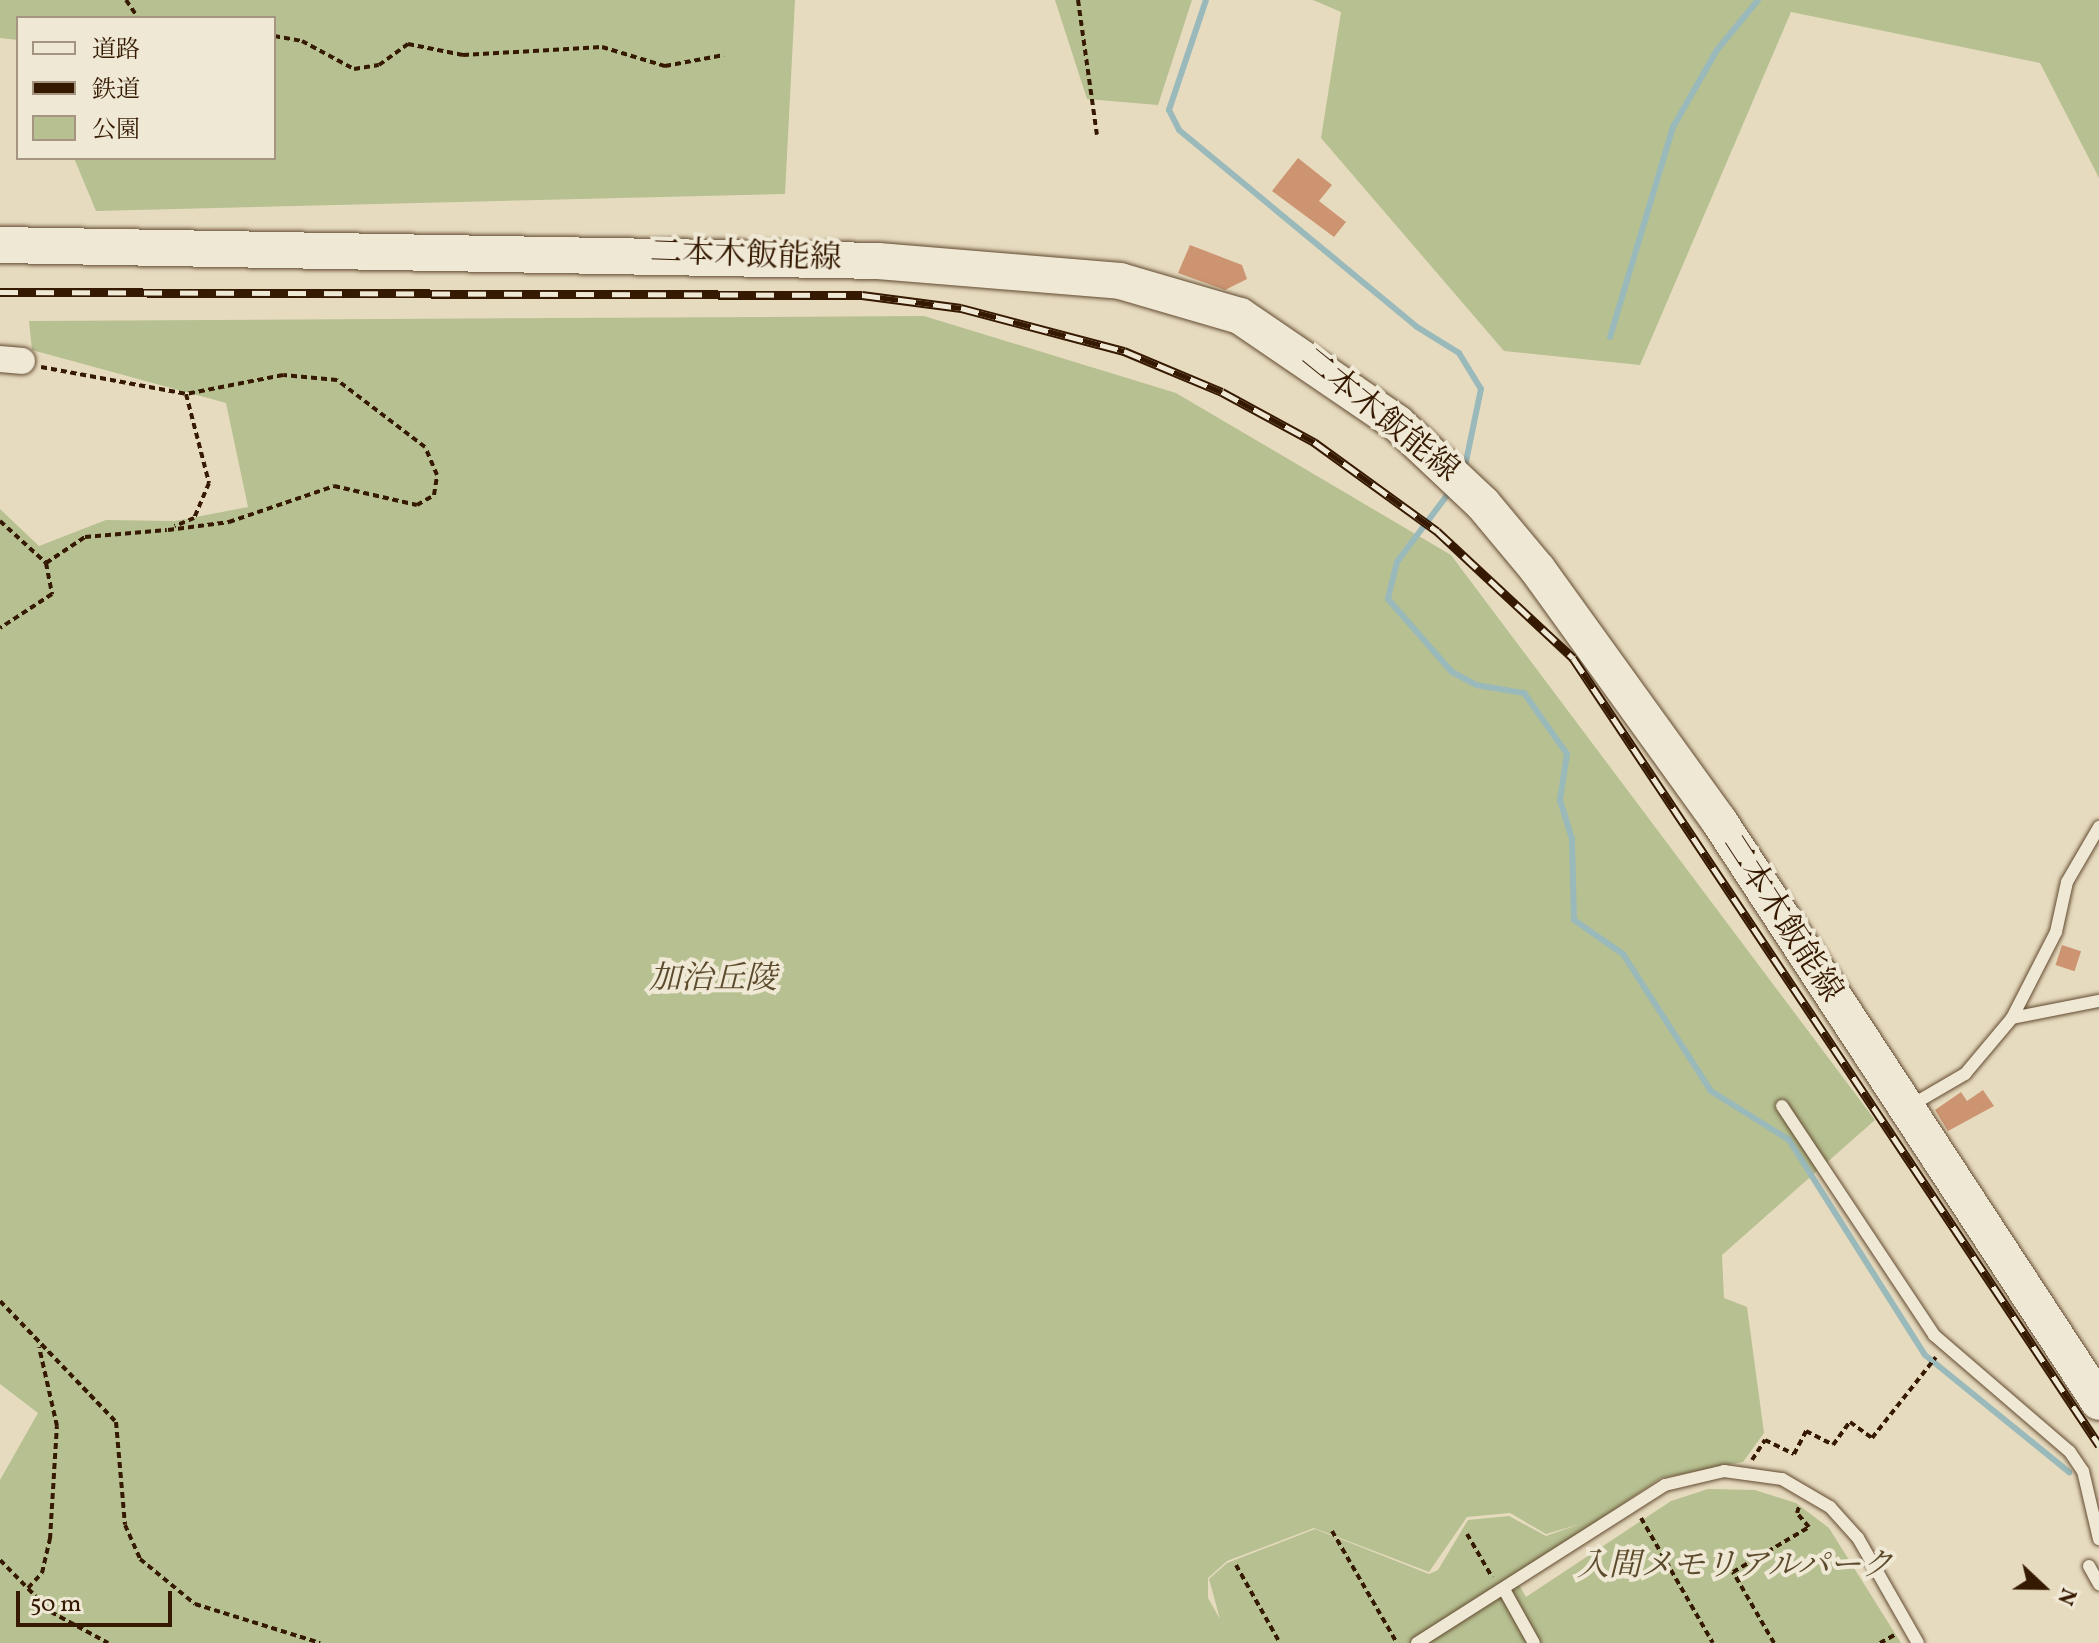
<!DOCTYPE html>
<meta charset="utf-8">
<style>
body{margin:0}
#map{position:relative;width:2099px;height:1643px;overflow:hidden;background:#e7dbbf;font-family:Vollkorn,"Noto Serif JP",serif}
div>[style]{position:absolute}
.green>*{inset:0;background:#b7c091}
.stream>*{height:6px;margin:-3px;padding:0 3px;transform-origin:3px;border-radius:3px;background:#9ab9ba}
.building>*{inset:0;background:#cc9471;transform-origin:0 0}
.path>*{height:4px;margin-top:-2px;transform-origin:0;background:repeating-linear-gradient(90deg,#351901 0 6px,transparent 0 10px)}
.roads{filter:drop-shadow(0 0 2px #624a30) drop-shadow(0 0 2px #624a30)}
.service>*{height:12px;margin:-6px;padding:0 6px;transform-origin:6px;border-radius:6px;background:#efe8d5}
.minor>*{height:26px;margin:-13px;padding:0 13px;transform-origin:13px;border-radius:13px;background:#efe8d5}
.secondary>*{height:36px;margin:-18px;padding:0 18px;transform-origin:18px;border-radius:18px;background:#efe8d5}
.rail>*{height:9px;margin-top:-4.5px;transform-origin:0;background:repeating-linear-gradient(90deg,#efe8d5 0 18px,#351901 0 36px);box-sizing:border-box;border-block:2px solid #351901}
span{translate:-50% -50%;white-space:nowrap;text-align:center;line-height:1.15;-webkit-text-stroke:8px #efe8d5;paint-order:stroke}
.street-label{font-size:32px;color:#351901}
.park-label{font-size:32px;color:#5c4b2c;font-style:italic}
.legend{position:absolute;left:16px;top:16px;width:260px;height:144px;box-sizing:border-box;background:#efe8d5;border:2px solid #a59580;margin:0;padding:10px 14px;list-style:none;font-size:24px;color:#351901}
.legend li{display:flex;align-items:center;gap:16px;height:40px}
.legend b{width:40px;border:2px solid #a59580}
.north{position:absolute;left:2003px;top:1547px;width:80px;height:80px;-webkit-text-stroke:6px #efe8d5;paint-order:stroke;rotate:112deg;font-size:22px;font-weight:700;line-height:32px;text-align:center;color:#351901}
.north::after{content:'';display:block;margin:auto;width:28px;height:36px;background:#351901;clip-path:polygon(50% 0,100% 100%,50% 72%,0 100%)}
.scale{position:absolute;left:16px;top:1591px;width:156px;height:36px;box-sizing:border-box;border:4px solid #351901;border-top:0;padding-left:10px;font-size:24px;line-height:28px;white-space:nowrap;color:#351901;-webkit-text-stroke:6px #efe8d5;paint-order:stroke}
</style>
<div id="map">
<div class="green">
<i style="clip-path:polygon(0 0,795px 0,785px 194px,96px 211px,74px 158px,274px 158px,274px 18px,18px 18px,18px 40px,0 38px)"></i>
<i style="clip-path:polygon(1055px 0,1192px 0,1158px 105px,1087px 99px)"></i>
<i style="clip-path:polygon(1313px 0,2099px 0,2099px 178px,2040px 63px,1791px 12px,1640px 365px,1504px 351px,1321px 138px,1341px 12px)"></i>
<i style="clip-path:polygon(evenodd,924px 316px,1176px 393px,1451px 555px,1875px 1120px,1722px 1255px,1724px 1298px,1747px 1307px,1764px 1433px,1743px 1462px,1661px 1478px,1514px 1577px,1526px 1597px,1671px 1501px,1708px 1489px,1755px 1490px,1796px 1503px,1829px 1528px,1901px 1643px,0 1643px,0 1480px,38px 1413px,0 1384px,0 509px,39px 546px,106px 520px,175px 521px,248px 507px,226px 403px,32px 350px,29px 321px,924px 316px,1510px 1513px,1546px 1534px,1580px 1524px,1546px 1536px,1509px 1516px,1468px 1520px,1438px 1570px,1429px 1574px,1315px 1529px,1227px 1563px,1209px 1579px,1220px 1619px,1208px 1598px,1208px 1578px,1227px 1561px,1314px 1528px,1429px 1572px,1467px 1517px,1510px 1513px)"></i>
</div>
<div class="stream">
<i style="left:1206px;top:0;width:116px;rotate:108.6deg"></i>
<i style="left:1169px;top:110px;width:22px;rotate:63deg"></i>
<i style="left:1179px;top:130px;width:309px;rotate:39.6deg"></i>
<i style="left:1417px;top:327px;width:49px;rotate:31.8deg"></i>
<i style="left:1459px;top:353px;width:42px;rotate:58.6deg"></i>
<i style="left:1481px;top:389px;width:84px;rotate:101.7deg"></i>
<i style="left:1610px;top:337px;width:219px;rotate:-73.3deg"></i>
<i style="left:1673px;top:127px;width:89px;rotate:-60.3deg"></i>
<i style="left:1717px;top:50px;width:65px;rotate:-50.6deg"></i>
<i style="left:1451px;top:490px;width:90px;rotate:126.9deg"></i>
<i style="left:1397px;top:562px;width:38px;rotate:104deg"></i>
<i style="left:1388px;top:599px;width:97px;rotate:48.8deg"></i>
<i style="left:1452px;top:672px;width:27px;rotate:28deg"></i>
<i style="left:1476px;top:685px;width:49px;rotate:9.5deg"></i>
<i style="left:1524px;top:693px;width:75px;rotate:54.8deg"></i>
<i style="left:1567px;top:754px;width:47px;rotate:98.7deg"></i>
<i style="left:1560px;top:800px;width:41px;rotate:72.9deg"></i>
<i style="left:1572px;top:839px;width:81px;rotate:88.6deg"></i>
<i style="left:1574px;top:920px;width:60px;rotate:34.8deg"></i>
<i style="left:1623px;top:954px;width:163px;rotate:57.3deg"></i>
<i style="left:1711px;top:1091px;width:92px;rotate:32.1deg"></i>
<i style="left:1789px;top:1140px;width:254px;rotate:57.7deg"></i>
<i style="left:1925px;top:1355px;width:186px;rotate:39.1deg"></i>
</div>
<div class="building">
<i style="clip-path:polygon(1298px 158px,1332px 185px,1319px 201px,1346px 222px,1334px 237px,1272px 191px)"></i>
<i style="clip-path:polygon(1190px 245px,1242px 265px,1247px 279px,1225px 290px,1178px 273px)"></i>
<i style="left:2062px;top:945px;width:20px;height:21px;rotate:18deg"></i>
<i style="clip-path:polygon(1983px 1090px,1994px 1106px,1948px 1131px,1935px 1110px,1961px 1092px,1967px 1101px)"></i>
</div>
<div class="path">
<i style="left:126px;top:0;width:22px;rotate:56deg"></i>
<i style="left:1078px;top:0;width:136px;rotate:82deg"></i>
<i style="left:274px;top:36px;width:28px;rotate:10deg"></i>
<i style="left:302px;top:41px;width:59px;rotate:28.3deg"></i>
<i style="left:354px;top:69px;width:25px;rotate:-9deg"></i>
<i style="left:379px;top:65px;width:36px;rotate:-36deg"></i>
<i style="left:408px;top:44px;width:56px;rotate:11.3deg"></i>
<i style="left:463px;top:55px;width:139px;rotate:-3.3deg"></i>
<i style="left:602px;top:47px;width:66px;rotate:16.8deg"></i>
<i style="left:665px;top:66px;width:60px;rotate:-10.6deg"></i>
<i style="left:41px;top:367px;width:147px;rotate:10.5deg"></i>
<i style="left:186px;top:394px;width:92px;rotate:75.5deg"></i>
<i style="left:209px;top:483px;width:38px;rotate:113deg"></i>
<i style="left:194px;top:518px;width:21px;rotate:157deg"></i>
<i style="left:0;top:521px;width:62px;rotate:42.4deg"></i>
<i style="left:46px;top:563px;width:32px;rotate:79deg"></i>
<i style="left:52px;top:594px;width:62px;rotate:146.8deg"></i>
<i style="left:168px;top:530px;width:62px;rotate:-7.5deg"></i>
<i style="left:229px;top:522px;width:111px;rotate:-18.9deg"></i>
<i style="left:334px;top:486px;width:85px;rotate:12.9deg"></i>
<i style="left:417px;top:505px;width:20px;rotate:-30deg"></i>
<i style="left:434px;top:495px;width:20px;rotate:-81deg"></i>
<i style="left:437px;top:475px;width:30px;rotate:-113deg"></i>
<i style="left:425px;top:447px;width:111px;rotate:-142.7deg"></i>
<i style="left:337px;top:380px;width:54px;rotate:-174.7deg"></i>
<i style="left:283px;top:375px;width:99px;rotate:168.9deg"></i>
<i style="left:46px;top:563px;width:47px;rotate:-33.7deg"></i>
<i style="left:85px;top:537px;width:82px;rotate:-4.9deg"></i>
<i style="left:0;top:1301px;width:168px;rotate:46.2deg"></i>
<i style="left:116px;top:1422px;width:103px;rotate:85deg"></i>
<i style="left:125px;top:1525px;width:37px;rotate:66deg"></i>
<i style="left:140px;top:1559px;width:71px;rotate:39.3deg"></i>
<i style="left:195px;top:1604px;width:131px;rotate:17.3deg"></i>
<i style="left:1752px;top:1460px;width:24px;rotate:-57deg"></i>
<i style="left:1765px;top:1440px;width:32px;rotate:26deg"></i>
<i style="left:1794px;top:1454px;width:26px;rotate:-62deg"></i>
<i style="left:1806px;top:1431px;width:30px;rotate:27deg"></i>
<i style="left:1833px;top:1445px;width:29px;rotate:-54deg"></i>
<i style="left:1850px;top:1422px;width:27px;rotate:36deg"></i>
<i style="left:1872px;top:1438px;width:103px;rotate:-51.7deg"></i>
<i style="left:1641px;top:1518px;width:144px;rotate:60.1deg"></i>
<i style="left:1332px;top:1531px;width:129px;rotate:59.9deg"></i>
<i style="left:1467px;top:1534px;width:50px;rotate:59.8deg"></i>
<i style="left:0;top:1560px;width:73px;rotate:45.6deg"></i>
<i style="left:51px;top:1612px;width:65px;rotate:28.5deg"></i>
<i style="left:1236px;top:1565px;width:90px;rotate:60.6deg"></i>
<i style="left:28px;top:1588px;width:21px;rotate:-47deg"></i>
<i style="left:42px;top:1573px;width:35px;rotate:-77deg"></i>
<i style="left:50px;top:1539px;width:113px;rotate:-86.5deg"></i>
<i style="left:57px;top:1426px;width:81px;rotate:-102.8deg"></i>
<i style="left:1774px;top:1643px;width:82px;rotate:-120deg"></i>
<i style="left:1733px;top:1572px;width:88px;rotate:-30.6deg"></i>
<i style="left:1809px;top:1527px;width:18px;rotate:-131deg"></i>
<i style="left:1797px;top:1513px;width:9px;rotate:-72deg"></i>
<i style="left:1880px;top:1643px;width:18px;rotate:-29deg"></i>
</div>
<div class="roads">
<div class="service">
<i style="left:2012px;top:1018px;width:89px;rotate:-11.1deg"></i>
<i style="left:1782px;top:1106px;width:275px;rotate:56.4deg"></i>
<i style="left:1934px;top:1335px;width:179px;rotate:40.7deg"></i>
<i style="left:2070px;top:1452px;width:23px;rotate:56deg"></i>
<i style="left:2083px;top:1471px;width:70px;rotate:76.8deg"></i>
<i style="left:1910px;top:1106px;width:64px;rotate:-30.2deg"></i>
<i style="left:1965px;top:1074px;width:73px;rotate:-50deg"></i>
<i style="left:2012px;top:1018px;width:97px;rotate:-62.9deg"></i>
<i style="left:2056px;top:932px;width:51px;rotate:-77.6deg"></i>
<i style="left:2067px;top:882px;width:64px;rotate:-59.8deg"></i>
<i style="left:2089px;top:1566px;width:21px;rotate:61deg"></i>
<i style="left:1506px;top:1593px;width:57px;rotate:60.8deg"></i>
<i style="left:1417px;top:1643px;width:294px;rotate:-32.5deg"></i>
<i style="left:1665px;top:1485px;width:61px;rotate:-13.3deg"></i>
<i style="left:1724px;top:1471px;width:59px;rotate:7.9deg"></i>
<i style="left:1782px;top:1479px;width:56px;rotate:30.3deg"></i>
<i style="left:1830px;top:1507px;width:42px;rotate:47.9deg"></i>
<i style="left:1858px;top:1538px;width:121px;rotate:60.3deg"></i>
</div>
<div class="minor">
<i style="left:0;top:359px;width:22px;rotate:5deg"></i>
</div>
<div class="secondary">
<i style="left:0;top:245px;width:878px;rotate:1.04deg"></i>
<i style="left:878px;top:261px;width:243px;rotate:4.7deg"></i>
<i style="left:1120px;top:281px;width:125px;rotate:16.3deg"></i>
<i style="left:1240px;top:316px;width:190px;rotate:34.3deg"></i>
<i style="left:1397px;top:423px;width:118px;rotate:43.3deg"></i>
<i style="left:1483px;top:504px;width:86px;rotate:50.2deg"></i>
<i style="left:1538px;top:570px;width:309px;rotate:54.2deg"></i>
<i style="left:1719px;top:821px;width:694px;rotate:56.81deg"></i>
</div>
</div>
<div class="rail">
<i style="left:0;top:292px;width:862px;rotate:0.2deg"></i>
<i style="left:862px;top:295px;width:100px;rotate:7.5deg"></i>
<i style="left:961px;top:308px;width:169px;rotate:14.8deg"></i>
<i style="left:1124px;top:351px;width:106px;rotate:22.7deg"></i>
<i style="left:1222px;top:392px;width:105px;rotate:28.5deg"></i>
<i style="left:1314px;top:442px;width:152px;rotate:35.9deg"></i>
<i style="left:1437px;top:531px;width:186px;rotate:43deg"></i>
<i style="left:1573px;top:658px;width:947px;rotate:56.24deg"></i>
</div>
<div class="street-label">
<span style="left:746px;top:257px;rotate:2deg">二本木飯能線</span>
<span style="left:1379px;top:416px;rotate:39deg">二本木飯能線</span>
<span style="left:1781px;top:919px;rotate:57deg">二本木飯能線</span>
</div>
<div class="park-label">
<span style="left:713px;top:980px">加治丘陵</span>
<span style="left:1735px;top:1567px">入間メモリアルパーク</span>
</div>
<ul class="legend">
<li><b style="height:10px;background:#efe8d5"></b>道路</li>
<li><b style="height:10px;background:#351901"></b>鉄道</li>
<li><b style="height:22px;background:#b7c091"></b>公園</li>
</ul>
<div class="north">N</div>
<div class="scale">50 m</div>
</div>
